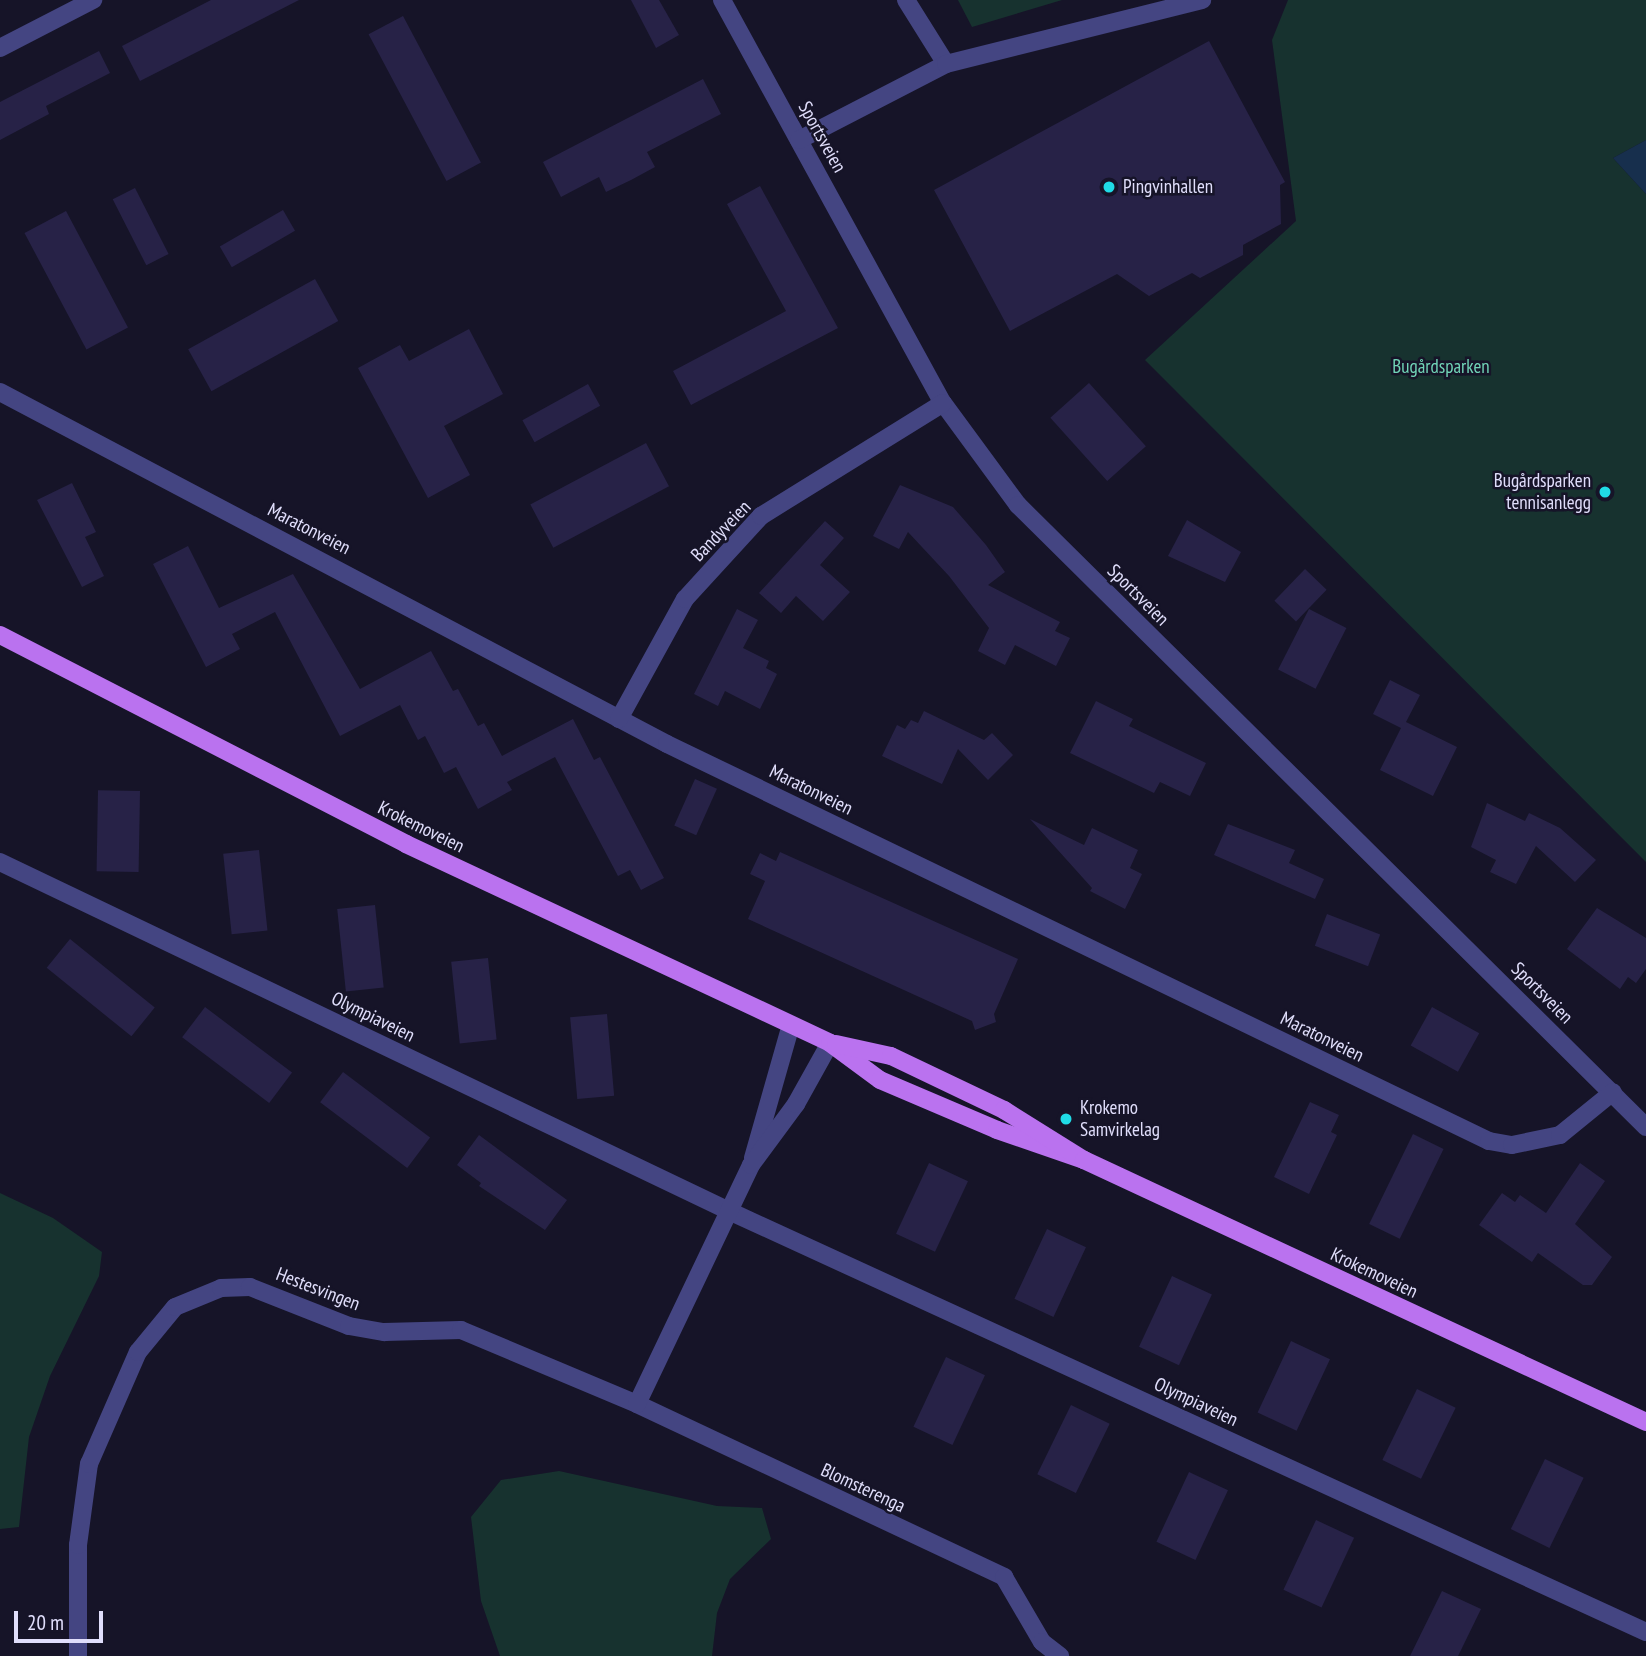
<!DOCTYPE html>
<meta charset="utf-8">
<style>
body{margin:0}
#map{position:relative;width:1646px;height:1656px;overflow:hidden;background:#161428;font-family:"PT Sans Narrow",sans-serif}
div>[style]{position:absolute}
.green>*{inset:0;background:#17322f}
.water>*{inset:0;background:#172f4d}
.building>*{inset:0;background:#272247;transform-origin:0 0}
.minor>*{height:18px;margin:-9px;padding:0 9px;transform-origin:9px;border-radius:9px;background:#444582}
.major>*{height:18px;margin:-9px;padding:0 9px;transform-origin:9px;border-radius:9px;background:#ba72ef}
.dots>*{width:19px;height:19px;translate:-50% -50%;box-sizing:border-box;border:4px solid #161428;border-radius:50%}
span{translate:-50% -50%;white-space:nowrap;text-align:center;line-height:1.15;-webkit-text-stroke:5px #161428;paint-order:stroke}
.street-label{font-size:19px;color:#e0defb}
.poi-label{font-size:19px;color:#e0defb}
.left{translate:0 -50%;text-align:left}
.right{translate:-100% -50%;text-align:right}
.park-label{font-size:19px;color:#71d4b7}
.scale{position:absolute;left:14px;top:1611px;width:89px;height:32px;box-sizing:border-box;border:4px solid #e0defb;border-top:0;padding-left:9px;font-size:21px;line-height:24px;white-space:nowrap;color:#e0defb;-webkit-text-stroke:5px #161428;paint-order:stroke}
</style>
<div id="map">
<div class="green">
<i style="clip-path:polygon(958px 0,1062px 0,972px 27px)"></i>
<i style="clip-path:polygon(1288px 0,1646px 0,1646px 140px,1613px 158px,1646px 194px,1646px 862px,1145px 360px,1296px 221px,1272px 40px)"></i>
<i style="clip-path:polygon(0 1193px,53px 1218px,102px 1252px,99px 1276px,50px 1376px,29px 1437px,19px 1527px,0 1529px)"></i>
<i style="clip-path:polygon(559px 1471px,717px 1506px,762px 1508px,771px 1539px,730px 1579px,717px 1613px,712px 1656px,500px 1656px,481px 1601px,471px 1517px,501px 1480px)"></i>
</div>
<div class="water">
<i style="clip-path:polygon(1646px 140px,1646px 194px,1613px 158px)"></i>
</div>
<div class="building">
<i style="clip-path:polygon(211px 0,299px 0,140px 81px,122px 46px)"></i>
<i style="clip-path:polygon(631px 0,659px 0,679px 35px,656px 48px)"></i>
<i style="left:403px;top:16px;width:166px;height:39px;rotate:62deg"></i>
<i style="clip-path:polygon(1209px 41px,1285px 182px,1280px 185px,1281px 224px,1243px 245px,1243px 255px,1200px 278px,1192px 273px,1149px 296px,1117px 274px,1010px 331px,934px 190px)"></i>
<i style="clip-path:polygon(99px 51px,110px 73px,46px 106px,49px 114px,0 140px,0 102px)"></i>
<i style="clip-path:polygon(703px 79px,721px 114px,647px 152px,655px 167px,631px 180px,606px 192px,599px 177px,561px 197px,543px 162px)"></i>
<i style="clip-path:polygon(760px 186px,838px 328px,691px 405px,673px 371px,786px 311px,727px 204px)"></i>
<i style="left:135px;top:188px;width:74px;height:25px;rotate:63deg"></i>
<i style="left:283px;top:210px;width:24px;height:73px;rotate:60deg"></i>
<i style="left:66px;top:211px;width:132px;height:47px;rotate:62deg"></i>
<i style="left:315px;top:279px;width:48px;height:145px;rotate:61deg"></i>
<i style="clip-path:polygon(469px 329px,503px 394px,444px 426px,470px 475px,428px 498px,358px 368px,400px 345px,409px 361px)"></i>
<i style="left:1089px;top:383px;width:85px;height:52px;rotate:48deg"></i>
<i style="left:588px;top:384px;width:25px;height:75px;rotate:61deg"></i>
<i style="left:646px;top:443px;width:49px;height:131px;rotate:62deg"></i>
<i style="clip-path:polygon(72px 483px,96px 532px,85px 537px,104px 576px,82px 587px,37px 500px)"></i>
<i style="clip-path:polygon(900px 485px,953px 507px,986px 545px,1005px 572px,988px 585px,1060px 622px,1055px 631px,1070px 638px,1056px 666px,1015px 645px,1005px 665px,978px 651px,989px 628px,949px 576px,908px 532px,899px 549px,873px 536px)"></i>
<i style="clip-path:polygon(1187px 520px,1241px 552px,1225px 582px,1168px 556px)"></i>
<i style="clip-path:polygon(825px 521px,844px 538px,820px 565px,850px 592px,823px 621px,796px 596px,781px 613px,759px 593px)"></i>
<i style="clip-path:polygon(188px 546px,219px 608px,293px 574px,360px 689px,431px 651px,453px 691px,458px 689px,478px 726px,484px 723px,502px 756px,573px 719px,594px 760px,600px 757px,664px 878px,641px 890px,630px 870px,618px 876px,555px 757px,507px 782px,512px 790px,478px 809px,456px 767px,444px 773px,425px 736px,418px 740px,400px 705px,340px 736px,275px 612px,232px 634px,240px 649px,206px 667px,153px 564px)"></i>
<i style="left:1305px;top:569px;width:30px;height:44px;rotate:44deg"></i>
<i style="clip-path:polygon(737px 609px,758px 620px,743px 648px,769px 661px,766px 668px,777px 674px,760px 709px,725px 691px,718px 706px,694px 694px)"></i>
<i style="left:1309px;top:609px;width:42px;height:68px;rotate:27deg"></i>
<i style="clip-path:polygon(1390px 680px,1420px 695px,1406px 722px,1457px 747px,1433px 796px,1380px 770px,1401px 728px,1373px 714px)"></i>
<i style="clip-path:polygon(1096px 701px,1133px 719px,1129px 726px,1206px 763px,1190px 796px,1160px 782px,1154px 793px,1070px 753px)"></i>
<i style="clip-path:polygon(924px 711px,984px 740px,992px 733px,1013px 755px,988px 780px,958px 749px,942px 784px,882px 756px,897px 725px,905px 729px,911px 720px,918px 723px)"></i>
<i style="left:695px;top:779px;width:24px;height:51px;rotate:24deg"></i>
<i style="left:140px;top:791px;width:81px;height:42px;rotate:91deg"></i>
<i style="clip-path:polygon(1487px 803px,1525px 821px,1529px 813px,1560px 828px,1596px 860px,1575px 882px,1536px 846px,1516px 884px,1490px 872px,1496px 860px,1471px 847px)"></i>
<i style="clip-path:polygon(1030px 819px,1084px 845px,1092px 828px,1138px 850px,1130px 868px,1142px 874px,1125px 909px,1090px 891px,1092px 888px)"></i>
<i style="clip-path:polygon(1228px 824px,1295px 850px,1289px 863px,1324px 879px,1315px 899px,1214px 855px)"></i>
<i style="left:259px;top:850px;width:81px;height:36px;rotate:84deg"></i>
<i style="clip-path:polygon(780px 852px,1018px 959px,994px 1014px,996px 1022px,975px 1030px,972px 1021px,748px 919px,765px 881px,750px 874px,760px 853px,776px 861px)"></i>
<i style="left:375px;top:905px;width:83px;height:38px;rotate:84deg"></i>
<i style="clip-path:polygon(1597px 908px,1646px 938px,1646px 969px,1636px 983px,1628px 977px,1620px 989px,1567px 949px)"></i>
<i style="left:1327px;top:914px;width:57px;height:34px;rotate:21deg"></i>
<i style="left:70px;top:939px;width:109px;height:37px;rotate:39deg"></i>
<i style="left:488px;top:958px;width:82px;height:37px;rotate:84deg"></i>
<i style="left:205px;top:1007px;width:109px;height:38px;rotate:37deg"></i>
<i style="left:1432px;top:1007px;width:54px;height:44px;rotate:29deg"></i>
<i style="left:607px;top:1014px;width:82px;height:37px;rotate:85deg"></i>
<i style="left:343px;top:1072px;width:109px;height:38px;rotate:37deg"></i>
<i style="clip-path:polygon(1310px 1102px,1339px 1115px,1331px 1132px,1337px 1135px,1309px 1194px,1274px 1177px)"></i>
<i style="left:1413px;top:1134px;width:34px;height:100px;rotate:26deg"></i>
<i style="clip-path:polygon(479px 1135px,567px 1200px,545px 1230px,479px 1186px,481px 1183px,457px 1165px)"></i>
<i style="left:929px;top:1163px;width:43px;height:78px;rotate:25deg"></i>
<i style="clip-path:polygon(1580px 1163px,1605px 1181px,1575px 1224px,1612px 1257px,1592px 1285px,1583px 1285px,1538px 1253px,1532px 1262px,1479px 1225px,1502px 1193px,1515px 1202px,1520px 1195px,1546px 1213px)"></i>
<i style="left:1047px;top:1229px;width:43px;height:77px;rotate:25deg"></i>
<i style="left:1172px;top:1276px;width:44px;height:78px;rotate:25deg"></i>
<i style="left:1291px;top:1341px;width:43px;height:79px;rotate:25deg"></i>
<i style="left:946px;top:1357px;width:43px;height:77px;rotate:25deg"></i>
<i style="left:1417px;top:1389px;width:43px;height:79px;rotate:26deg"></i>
<i style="left:1071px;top:1405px;width:43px;height:77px;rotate:26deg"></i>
<i style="left:1545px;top:1459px;width:43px;height:78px;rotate:26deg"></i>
<i style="left:1189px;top:1472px;width:43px;height:77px;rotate:25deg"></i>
<i style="left:1316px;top:1520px;width:42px;height:77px;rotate:25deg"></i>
<i style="clip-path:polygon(1442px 1591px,1481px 1609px,1461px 1650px,1458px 1656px,1410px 1656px)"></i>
</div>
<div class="minor">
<i style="left:722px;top:0;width:460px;rotate:61.3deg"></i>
<i style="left:943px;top:403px;width:127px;rotate:53.7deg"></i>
<i style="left:1018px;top:505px;width:884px;rotate:44.72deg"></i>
<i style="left:906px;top:0;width:75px;rotate:58deg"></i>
<i style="left:0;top:48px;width:105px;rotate:-27.3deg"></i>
<i style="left:799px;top:140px;width:165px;rotate:-27.3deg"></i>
<i style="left:946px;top:64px;width:264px;rotate:-14deg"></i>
<i style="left:0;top:392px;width:754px;rotate:27.82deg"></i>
<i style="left:667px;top:744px;width:913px;rotate:25.78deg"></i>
<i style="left:1489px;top:1141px;width:23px;rotate:10deg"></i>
<i style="left:1512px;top:1145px;width:49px;rotate:-11.8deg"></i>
<i style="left:1560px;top:1135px;width:68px;rotate:-39.1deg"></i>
<i style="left:619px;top:719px;width:137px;rotate:-61.2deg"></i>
<i style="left:685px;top:599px;width:113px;rotate:-47.5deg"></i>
<i style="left:761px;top:516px;width:214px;rotate:-31.8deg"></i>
<i style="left:0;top:862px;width:808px;rotate:25.58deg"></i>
<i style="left:729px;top:1211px;width:1009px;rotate:24.66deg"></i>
<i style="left:753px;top:1158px;width:138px;rotate:-74.1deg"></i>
<i style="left:637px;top:1404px;width:406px;rotate:25.2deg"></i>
<i style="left:1004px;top:1577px;width:75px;rotate:59.7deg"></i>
<i style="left:1042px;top:1642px;width:23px;rotate:38deg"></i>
<i style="left:78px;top:1656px;width:111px;rotate:-90deg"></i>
<i style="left:78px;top:1545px;width:82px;rotate:-82.3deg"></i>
<i style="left:89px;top:1464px;width:122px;rotate:-66.4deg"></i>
<i style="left:138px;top:1352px;width:58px;rotate:-50.6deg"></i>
<i style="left:175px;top:1307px;width:50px;rotate:-22.4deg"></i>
<i style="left:221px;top:1288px;width:29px;rotate:-2deg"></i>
<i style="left:250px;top:1287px;width:106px;rotate:21.5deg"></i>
<i style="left:349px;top:1326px;width:36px;rotate:10deg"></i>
<i style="left:384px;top:1332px;width:77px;rotate:-1.5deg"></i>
<i style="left:461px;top:1330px;width:191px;rotate:22.8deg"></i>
<i style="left:637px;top:1404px;width:265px;rotate:-64.5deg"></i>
<i style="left:751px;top:1165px;width:76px;rotate:-53.6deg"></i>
<i style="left:796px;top:1104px;width:70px;rotate:-60.9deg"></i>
</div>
<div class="major">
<i style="left:0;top:635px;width:457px;rotate:27.2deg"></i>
<i style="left:406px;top:844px;width:468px;rotate:25.1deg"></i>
<i style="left:830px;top:1043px;width:62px;rotate:36.5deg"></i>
<i style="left:880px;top:1080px;width:127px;rotate:23.1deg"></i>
<i style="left:997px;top:1130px;width:92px;rotate:19deg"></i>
<i style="left:836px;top:1044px;width:56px;rotate:12.3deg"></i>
<i style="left:891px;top:1056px;width:125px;rotate:25.5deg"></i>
<i style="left:1004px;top:1110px;width:94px;rotate:32deg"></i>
<i style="left:1084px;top:1160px;width:620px;rotate:24.99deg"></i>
</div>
<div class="dots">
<i style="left:1109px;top:187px;background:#20dbe6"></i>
<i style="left:1605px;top:492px;background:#20dbe6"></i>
<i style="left:1066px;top:1119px;background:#20dbe6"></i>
</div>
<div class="street-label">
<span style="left:822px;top:137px;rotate:61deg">Sportsveien</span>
<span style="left:309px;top:529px;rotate:27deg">Maratonveien</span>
<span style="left:721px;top:531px;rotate:-46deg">Bandyveien</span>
<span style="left:1138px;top:595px;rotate:45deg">Sportsveien</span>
<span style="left:811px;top:790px;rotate:26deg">Maratonveien</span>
<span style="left:421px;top:827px;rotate:26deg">Krokemoveien</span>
<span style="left:1542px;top:993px;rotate:45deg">Sportsveien</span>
<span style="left:373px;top:1017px;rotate:26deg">Olympiaveien</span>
<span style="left:1322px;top:1037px;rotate:26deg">Maratonveien</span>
<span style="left:1374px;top:1273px;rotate:25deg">Krokemoveien</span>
<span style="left:318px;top:1289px;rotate:21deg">Hestesvingen</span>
<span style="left:1196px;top:1402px;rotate:25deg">Olympiaveien</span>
<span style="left:863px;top:1488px;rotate:25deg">Blomsterenga</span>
</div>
<div class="poi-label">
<span class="left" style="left:1123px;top:187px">Pingvinhallen</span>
<span class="right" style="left:1591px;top:492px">Bugårdsparken<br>tennisanlegg</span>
<span class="left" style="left:1080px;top:1119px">Krokemo<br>Samvirkelag</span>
</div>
<div class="park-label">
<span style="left:1441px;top:367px">Bugårdsparken</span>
</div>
<div class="scale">20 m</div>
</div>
